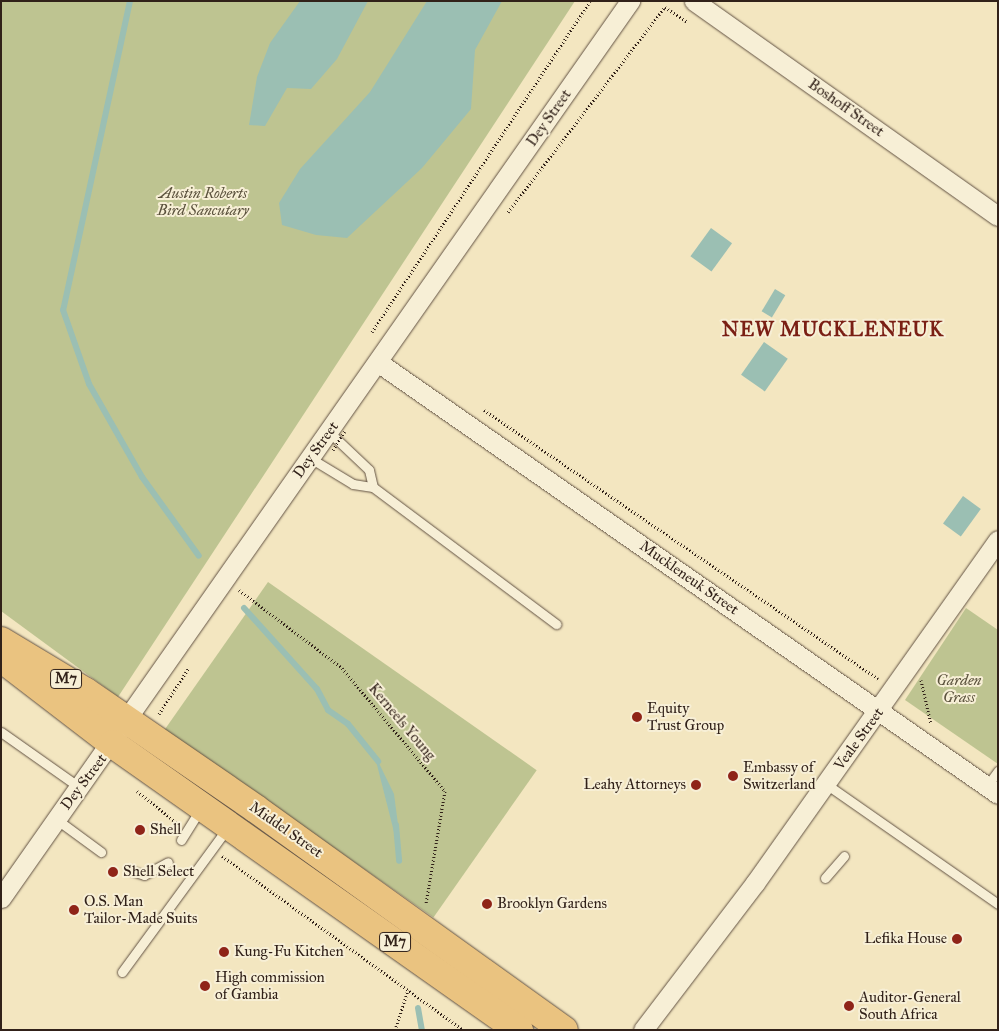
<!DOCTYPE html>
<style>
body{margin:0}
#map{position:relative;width:999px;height:1031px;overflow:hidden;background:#f3e6c0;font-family:"IM FELL Great Primer",serif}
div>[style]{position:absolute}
.green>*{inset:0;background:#bec491;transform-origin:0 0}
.water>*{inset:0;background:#9bbfb3;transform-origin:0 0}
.stream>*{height:6px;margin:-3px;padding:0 3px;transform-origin:3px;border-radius:3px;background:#9bbfb3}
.path>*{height:3px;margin-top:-1.5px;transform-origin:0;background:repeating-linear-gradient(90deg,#312119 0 1px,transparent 0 3.5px)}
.roads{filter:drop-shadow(0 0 1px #625243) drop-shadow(0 0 1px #625243)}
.lane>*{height:9px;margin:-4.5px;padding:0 4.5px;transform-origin:4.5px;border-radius:4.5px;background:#f7efd6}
.street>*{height:19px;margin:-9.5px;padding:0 9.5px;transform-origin:9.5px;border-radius:9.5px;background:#f7efd6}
.primary>*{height:28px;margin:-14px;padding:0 14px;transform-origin:14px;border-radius:14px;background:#eac380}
.path-bridge>*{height:3px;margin-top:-1.5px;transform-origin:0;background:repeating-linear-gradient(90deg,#312119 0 1px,transparent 0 3.5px)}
.dots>*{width:14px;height:14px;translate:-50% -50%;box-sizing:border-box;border:2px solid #f7efd6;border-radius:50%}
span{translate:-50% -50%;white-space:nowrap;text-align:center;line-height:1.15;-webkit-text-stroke:4px #f7efd6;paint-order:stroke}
.shield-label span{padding:1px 4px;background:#f7efd6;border:1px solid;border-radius:4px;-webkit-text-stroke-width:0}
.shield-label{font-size:14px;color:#312119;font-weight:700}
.street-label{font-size:15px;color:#312119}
.park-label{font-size:15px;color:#5b523d;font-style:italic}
.poi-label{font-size:15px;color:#312119}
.left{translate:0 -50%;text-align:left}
.right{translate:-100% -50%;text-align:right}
.district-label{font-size:20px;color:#7a1f14;font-weight:700;letter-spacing:1px}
.frame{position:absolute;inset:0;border:2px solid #312119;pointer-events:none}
</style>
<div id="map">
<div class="green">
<i style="clip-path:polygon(1px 1px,575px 1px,118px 697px,1px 611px)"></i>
<i style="left:268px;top:582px;width:328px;height:180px;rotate:35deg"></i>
<i style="clip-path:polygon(966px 608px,998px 630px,998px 764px,905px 700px)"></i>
</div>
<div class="water">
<i style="clip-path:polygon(300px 1px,368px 1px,337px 59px,311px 89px,287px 88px,265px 126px,249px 125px,257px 77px,270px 43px)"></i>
<i style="clip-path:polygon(427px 1px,502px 1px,475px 50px,471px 109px,422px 168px,347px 238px,316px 235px,282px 225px,279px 203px,300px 169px,370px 92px)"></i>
<i style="left:711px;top:228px;width:26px;height:35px;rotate:36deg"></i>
<i style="left:775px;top:289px;width:12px;height:26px;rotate:31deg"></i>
<i style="left:764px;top:342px;width:29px;height:40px;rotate:35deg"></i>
<i style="left:963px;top:496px;width:22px;height:34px;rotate:36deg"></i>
<i style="clip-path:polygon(374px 753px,394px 794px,399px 832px,394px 832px)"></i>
</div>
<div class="stream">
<i style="left:130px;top:1px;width:316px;rotate:102.2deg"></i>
<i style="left:63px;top:310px;width:78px;rotate:70.6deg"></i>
<i style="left:89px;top:384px;width:107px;rotate:60.3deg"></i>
<i style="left:142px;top:477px;width:97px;rotate:54.2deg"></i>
<i style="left:244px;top:608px;width:109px;rotate:48deg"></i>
<i style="left:317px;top:689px;width:24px;rotate:62deg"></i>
<i style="left:328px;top:710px;width:24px;rotate:35deg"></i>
<i style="left:348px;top:724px;width:48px;rotate:51deg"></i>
<i style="left:396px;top:825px;width:36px;rotate:85deg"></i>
<i style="left:418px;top:1008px;width:22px;rotate:80deg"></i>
</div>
<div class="path">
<i style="left:508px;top:212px;width:258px;rotate:-52.6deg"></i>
<i style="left:665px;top:7px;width:27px;rotate:34deg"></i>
<i style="left:372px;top:332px;width:396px;rotate:-56.6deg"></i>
<i style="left:484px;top:410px;width:477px;rotate:34.3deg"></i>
<i style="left:239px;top:590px;width:129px;rotate:37.1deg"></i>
<i style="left:342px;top:668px;width:160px;rotate:50.1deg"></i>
<i style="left:445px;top:791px;width:114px;rotate:99.6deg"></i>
<i style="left:921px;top:680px;width:45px;rotate:77.2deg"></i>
<i style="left:159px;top:714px;width:54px;rotate:-57.2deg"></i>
<i style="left:137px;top:791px;width:51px;rotate:38.7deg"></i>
<i style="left:222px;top:856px;width:297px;rotate:35.8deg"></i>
<i style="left:395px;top:1030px;width:42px;rotate:-72deg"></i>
</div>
<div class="roads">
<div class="lane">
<i style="left:329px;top:432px;width:55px;rotate:43.5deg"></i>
<i style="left:369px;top:470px;width:17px;rotate:77deg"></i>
<i style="left:310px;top:458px;width:50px;rotate:31.2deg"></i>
<i style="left:353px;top:484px;width:20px;rotate:9deg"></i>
<i style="left:373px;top:487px;width:229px;rotate:36.8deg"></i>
<i style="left:1px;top:732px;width:95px;rotate:35.2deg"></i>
<i style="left:826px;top:784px;width:210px;rotate:34.9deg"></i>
<i style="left:987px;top:786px;width:19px;rotate:-54deg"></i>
<i style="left:56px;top:819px;width:56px;rotate:36.3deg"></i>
<i style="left:181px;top:840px;width:38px;rotate:-58deg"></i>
<i style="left:129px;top:870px;width:16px;rotate:18deg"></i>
<i style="left:144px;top:875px;width:27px;rotate:-28deg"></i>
<i style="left:825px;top:878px;width:29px;rotate:-49deg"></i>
<i style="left:122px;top:972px;width:180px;rotate:-53.8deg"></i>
</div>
<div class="street">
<i style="left:694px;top:1px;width:372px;rotate:35.3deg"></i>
<i style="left:379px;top:363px;width:754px;rotate:34.85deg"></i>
<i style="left:1px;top:898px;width:1096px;rotate:-54.96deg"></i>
<i style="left:643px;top:1030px;width:185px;rotate:-52.7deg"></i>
<i style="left:755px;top:883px;width:420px;rotate:-54.7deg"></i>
</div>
<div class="primary">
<i style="left:1px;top:641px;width:99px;rotate:31deg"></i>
<i style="left:86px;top:692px;width:206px;rotate:34.5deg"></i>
<i style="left:256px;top:809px;width:379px;rotate:35.7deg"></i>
<i style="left:1px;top:658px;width:141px;rotate:37.5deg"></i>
<i style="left:113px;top:744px;width:497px;rotate:35.2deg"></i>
</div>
</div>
<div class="path-bridge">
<i style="left:333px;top:450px;width:22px;rotate:-58deg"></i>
</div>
<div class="dots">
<i style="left:637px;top:717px;background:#8f2418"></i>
<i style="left:733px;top:776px;background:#8f2418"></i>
<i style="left:696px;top:785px;background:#8f2418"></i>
<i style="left:140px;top:830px;background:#8f2418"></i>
<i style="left:113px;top:872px;background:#8f2418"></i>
<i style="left:487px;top:904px;background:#8f2418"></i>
<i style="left:74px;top:910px;background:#8f2418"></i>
<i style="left:957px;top:939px;background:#8f2418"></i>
<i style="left:224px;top:952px;background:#8f2418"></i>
<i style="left:205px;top:986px;background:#8f2418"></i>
<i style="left:849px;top:1006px;background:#8f2418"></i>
</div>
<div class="shield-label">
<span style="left:66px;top:679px">M7</span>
<span style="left:395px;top:942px">M7</span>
</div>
<div class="street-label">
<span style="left:846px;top:108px;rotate:35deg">Boshoff Street</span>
<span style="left:549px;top:118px;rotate:-55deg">Dey Street</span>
<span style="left:316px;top:450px;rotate:-54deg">Dey Street</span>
<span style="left:689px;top:578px;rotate:35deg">Muckleneuk Street</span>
<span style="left:402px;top:722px;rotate:50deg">Kerneels Young</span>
<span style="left:859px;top:739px;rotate:-54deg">Veale Street</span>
<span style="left:84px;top:782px;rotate:-53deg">Dey Street</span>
<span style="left:286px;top:830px;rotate:35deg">Middel Street</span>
</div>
<div class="park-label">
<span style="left:203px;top:202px">Austin Roberts<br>Bird Sancutary</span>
<span style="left:959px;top:689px">Garden<br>Grass</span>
</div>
<div class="poi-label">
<span class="left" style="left:647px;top:717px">Equity<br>Trust Group</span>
<span class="left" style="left:743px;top:776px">Embassy of<br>Switzerland</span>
<span class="right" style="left:686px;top:785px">Leahy Attorneys</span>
<span class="left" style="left:150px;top:830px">Shell</span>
<span class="left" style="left:123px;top:872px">Shell Select</span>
<span class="left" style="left:84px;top:910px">O.S. Man<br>Tailor-Made Suits</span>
<span class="left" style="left:497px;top:904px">Brooklyn Gardens</span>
<span class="right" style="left:947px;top:939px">Lefika House</span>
<span class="left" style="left:234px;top:952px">Kung-Fu Kitchen</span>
<span class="left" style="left:215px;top:986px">High commission<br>of Gambia</span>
<span class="left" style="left:859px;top:1006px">Auditor-General<br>South Africa</span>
</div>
<div class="district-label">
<span style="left:833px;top:329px">NEW MUCKLENEUK</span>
</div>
<div class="frame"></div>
</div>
